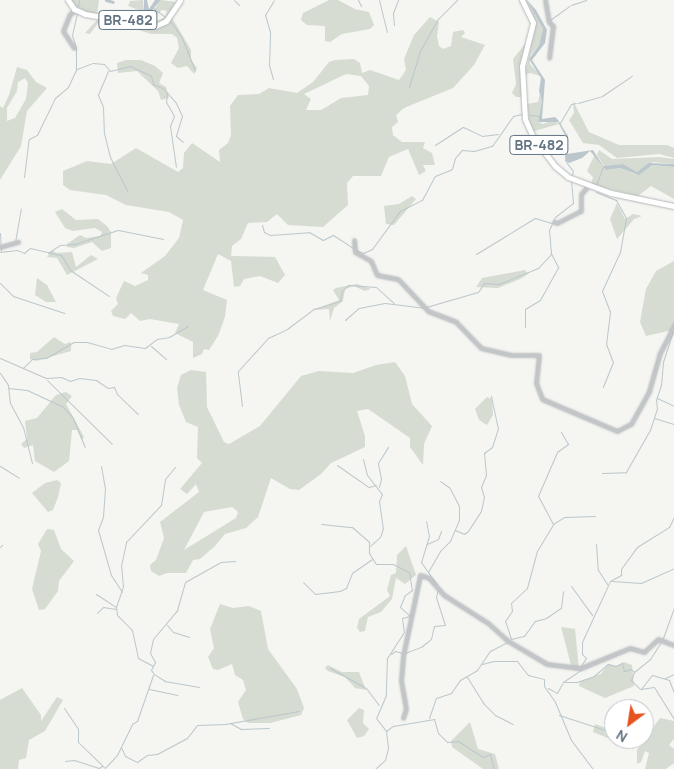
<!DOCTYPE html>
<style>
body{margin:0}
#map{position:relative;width:674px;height:769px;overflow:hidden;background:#f5f5f1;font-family:Manrope,sans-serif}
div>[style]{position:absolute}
.green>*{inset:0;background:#d6dcd2}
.water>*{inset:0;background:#bbc7cc}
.stream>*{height:1px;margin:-0.5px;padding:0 0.5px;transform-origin:0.5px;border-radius:0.5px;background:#bbc7cc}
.river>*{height:3px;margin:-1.5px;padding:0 1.5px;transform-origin:1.5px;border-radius:1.5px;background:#bbc7cc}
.roads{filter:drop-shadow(0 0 1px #b5b8bb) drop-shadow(0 0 1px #b5b8bb)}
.minor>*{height:3px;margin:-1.5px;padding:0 1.5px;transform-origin:1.5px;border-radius:1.5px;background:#c2c6c9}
.highway>*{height:5px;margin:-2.5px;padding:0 2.5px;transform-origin:2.5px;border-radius:2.5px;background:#fff}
span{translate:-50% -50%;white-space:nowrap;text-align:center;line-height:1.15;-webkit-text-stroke:5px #fff;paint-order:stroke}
.shield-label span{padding:1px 4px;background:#fff;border:1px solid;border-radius:4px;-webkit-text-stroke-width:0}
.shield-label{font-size:14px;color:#637483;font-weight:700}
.north{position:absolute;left:604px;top:699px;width:50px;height:50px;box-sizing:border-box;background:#fff;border:1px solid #c1c7cd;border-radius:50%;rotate:211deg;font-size:14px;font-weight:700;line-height:20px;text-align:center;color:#637483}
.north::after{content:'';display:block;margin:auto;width:18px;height:22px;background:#e65220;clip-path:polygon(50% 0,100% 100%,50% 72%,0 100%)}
</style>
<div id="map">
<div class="green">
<i style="clip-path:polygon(70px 0,99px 0,97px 14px,77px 10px)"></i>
<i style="clip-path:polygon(143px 0,144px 12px,128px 6px,130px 1px)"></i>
<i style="clip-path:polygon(161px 0,176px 2px,166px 19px,158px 23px,154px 23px,165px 17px,167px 11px,162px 10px,155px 16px,147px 14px,151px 14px)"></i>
<i style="clip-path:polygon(329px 0,338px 0,355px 9px,369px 12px,374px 25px,370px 29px,342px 34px,330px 42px,325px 41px,325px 26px,307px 25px,301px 20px,303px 13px)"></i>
<i style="clip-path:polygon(523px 0,527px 0,543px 29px,539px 45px,530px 56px,530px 64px,541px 76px,530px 73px,525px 75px,535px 27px)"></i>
<i style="clip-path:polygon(171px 16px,191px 50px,191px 60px,197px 68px,194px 74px,187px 66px,178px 68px,171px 63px,179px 48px,177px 38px,172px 34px,151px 34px,110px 21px,98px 23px,90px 34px,85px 33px,100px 17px,154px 28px)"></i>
<i style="clip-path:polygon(evenodd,430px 17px,439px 22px,437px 36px,439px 46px,443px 49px,451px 46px,453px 32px,463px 30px,465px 33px,461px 37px,485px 45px,474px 65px,453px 88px,404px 108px,396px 115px,398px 122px,392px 127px,393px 135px,402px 142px,425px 142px,423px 148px,432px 153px,435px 165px,423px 165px,426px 171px,419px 175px,408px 149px,389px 157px,381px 176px,353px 176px,347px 183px,348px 205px,323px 227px,288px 225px,277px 214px,267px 222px,248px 223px,241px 239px,232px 246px,231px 256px,275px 257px,285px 275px,278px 283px,260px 276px,244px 279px,240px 286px,234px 287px,231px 261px,218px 254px,203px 290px,227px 300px,225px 317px,218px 336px,209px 350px,204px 349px,202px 354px,193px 358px,193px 342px,175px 333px,179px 324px,150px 319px,140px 321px,131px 313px,125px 319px,113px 316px,111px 311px,118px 304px,116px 298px,124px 281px,135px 286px,148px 280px,148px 275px,141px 273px,165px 256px,179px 238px,183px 220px,169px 212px,126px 205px,106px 195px,70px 190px,63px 185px,63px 171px,87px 161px,111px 164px,136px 148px,178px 172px,183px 168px,184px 153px,192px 143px,220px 162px,219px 150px,228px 143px,231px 135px,230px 106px,238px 95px,259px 94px,269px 88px,297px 93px,313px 82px,329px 62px,335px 60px,354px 59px,360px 63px,362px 73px,370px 70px,399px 80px,406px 70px,404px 59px,414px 35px,430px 17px,346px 74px,361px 76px,369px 86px,368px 95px,341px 98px,321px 110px,306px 110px,311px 99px,304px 94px,346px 74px)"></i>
<i style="clip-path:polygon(528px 40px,524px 97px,516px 97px,512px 93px,516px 84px,513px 59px)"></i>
<i style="clip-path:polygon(126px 60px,141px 60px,155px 66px,163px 73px,159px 83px,166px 87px,169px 98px,161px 100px,158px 91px,137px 71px,118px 73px,117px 63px)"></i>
<i style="clip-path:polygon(evenodd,17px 67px,27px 70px,36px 82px,47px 88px,27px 111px,21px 146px,0 180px,0 106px,3px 108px,9px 95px,17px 67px,25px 78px,28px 83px,26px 99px,15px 118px,7px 121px,7px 108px,17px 91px,18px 82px,25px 78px)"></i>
<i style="clip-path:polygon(540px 94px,542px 101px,538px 122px,543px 124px,553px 120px,559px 124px,531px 132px,527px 104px,538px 102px)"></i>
<i style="clip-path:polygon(573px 101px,589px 132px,619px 145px,667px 145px,674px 148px,674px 158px,659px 154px,617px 158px,599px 145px,583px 143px,569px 120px,574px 113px)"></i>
<i style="clip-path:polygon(599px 150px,612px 159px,659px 157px,674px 159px,674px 164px,653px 162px,637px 172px,623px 164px,604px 166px,597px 155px)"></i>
<i style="clip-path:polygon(595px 154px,606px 170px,620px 168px,635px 174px,652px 165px,674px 167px,674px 199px,651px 186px,638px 196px,591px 185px,593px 177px,587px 171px)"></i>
<i style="clip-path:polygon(412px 196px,416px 199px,394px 225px,386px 224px,384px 206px,399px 204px)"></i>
<i style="clip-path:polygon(617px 203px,625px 219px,633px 214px,642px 216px,634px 219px,617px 239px,610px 219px)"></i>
<i style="clip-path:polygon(62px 209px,76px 220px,98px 219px,107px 226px,111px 232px,111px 248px,102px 251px,92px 242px,74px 248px,67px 247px,67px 244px,80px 235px,86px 238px,100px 236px,102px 232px,95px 228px,73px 231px,65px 228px,55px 212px)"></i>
<i style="clip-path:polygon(52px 250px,56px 253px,72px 252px,76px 267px,91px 255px,98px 259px,67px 275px,57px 258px,47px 257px)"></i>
<i style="clip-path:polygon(674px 261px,674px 333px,668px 331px,646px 336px,640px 322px,646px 289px,656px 271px)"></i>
<i style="clip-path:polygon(525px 270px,528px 274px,520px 279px,498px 288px,476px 287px,482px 278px)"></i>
<i style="clip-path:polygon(37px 278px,47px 285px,56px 302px,46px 302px,35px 295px)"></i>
<i style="clip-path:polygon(357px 284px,371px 289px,365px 291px,354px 286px,345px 289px,343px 301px,334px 308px,330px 321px,329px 309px,313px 310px,339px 300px,333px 290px,336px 288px)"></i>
<i style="clip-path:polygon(54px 337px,65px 344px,71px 342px,71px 351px,36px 361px,30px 359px,30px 353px,37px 352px)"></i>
<i style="clip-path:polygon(evenodd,395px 362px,405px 376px,412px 404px,432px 426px,424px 444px,423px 465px,410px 447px,410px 438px,368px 409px,357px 411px,365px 436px,365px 447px,331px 463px,321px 474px,299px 490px,290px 489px,271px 478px,258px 517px,246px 528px,225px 534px,215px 546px,200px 559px,193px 560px,186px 573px,167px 573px,159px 576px,151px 571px,150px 565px,156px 560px,164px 538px,160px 522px,199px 492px,196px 484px,187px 494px,180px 489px,202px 463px,197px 458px,198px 427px,186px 422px,179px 405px,177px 388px,181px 375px,191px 370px,206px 372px,207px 407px,224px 442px,229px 444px,260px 426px,301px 376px,319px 371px,353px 373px,376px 365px,395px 362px,232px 507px,238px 512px,236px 518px,184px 550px,204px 512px,232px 507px)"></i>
<i style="clip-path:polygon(66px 392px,72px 396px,66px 404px,84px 437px,82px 440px,77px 430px,72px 430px,69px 461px,54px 472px,35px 461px,33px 445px,24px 448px,21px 444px,27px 439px,25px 421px,37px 418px,56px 395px)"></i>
<i style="clip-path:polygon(487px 397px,492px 399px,493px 415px,487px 425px,479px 420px,475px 409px)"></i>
<i style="clip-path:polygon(57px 480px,61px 483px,58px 497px,53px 510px,48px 512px,32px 493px,45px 483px)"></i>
<i style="clip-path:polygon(47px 529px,54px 530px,61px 549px,74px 561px,59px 581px,58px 591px,45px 609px,39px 610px,32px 589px,41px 551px,38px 544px)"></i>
<i style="clip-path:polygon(406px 546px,416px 575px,405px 584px,396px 578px,392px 599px,381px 612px,368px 617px,365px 631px,360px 632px,357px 628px,359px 619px,390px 596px,387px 590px,391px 575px,396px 573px,397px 555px)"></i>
<i style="clip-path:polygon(220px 604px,233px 608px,249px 606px,261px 611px,268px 649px,297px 689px,304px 708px,301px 715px,270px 723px,248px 723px,243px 719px,238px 702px,246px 690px,243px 680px,235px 675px,232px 664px,218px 670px,213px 669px,208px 657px,214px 648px,210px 629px)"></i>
<i style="clip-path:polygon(561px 627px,575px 629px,579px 669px,571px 665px)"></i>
<i style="clip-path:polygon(624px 662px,632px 665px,634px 686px,605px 698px,579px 686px,580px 681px,601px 674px,608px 664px,616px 666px)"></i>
<i style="clip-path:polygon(328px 665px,342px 672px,359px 672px,366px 690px,355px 688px,345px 677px,328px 671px,325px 668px)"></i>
<i style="clip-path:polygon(22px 688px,41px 715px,41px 721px,57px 697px,63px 700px,45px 731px,29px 740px,26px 758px,19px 760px,18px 769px,0 769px,0 700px)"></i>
<i style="clip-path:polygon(609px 707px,614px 720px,614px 739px,633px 739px,634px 749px,593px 732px,595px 724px,606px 728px,609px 725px)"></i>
<i style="clip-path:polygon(359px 708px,364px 710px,363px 723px,369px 729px,364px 736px,357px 738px,347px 720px)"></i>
<i style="clip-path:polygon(660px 718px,674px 721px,674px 739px,669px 745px,674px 749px,674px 763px,666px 769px,645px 769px,649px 753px,645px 751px,641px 762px,637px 764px,637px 750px)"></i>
<i style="clip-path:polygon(470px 722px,478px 749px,495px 754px,499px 769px,483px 769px,452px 747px,451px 741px)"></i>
</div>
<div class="water">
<i style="clip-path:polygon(144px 0,147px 0,149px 9px,155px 0,161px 0,149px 14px,144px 12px)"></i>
<i style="clip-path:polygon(527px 0,536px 10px,547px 30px,545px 43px,532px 60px,545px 80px,542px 119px,555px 117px,558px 120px,568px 136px,567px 154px,593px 150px,603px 166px,623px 164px,637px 172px,649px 163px,674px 164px,674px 167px,652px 165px,639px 175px,620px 168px,606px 170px,590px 151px,582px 158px,569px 163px,565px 161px,566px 137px,558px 122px,538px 122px,542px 101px,539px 91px,541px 78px,529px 59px,539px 45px,543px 29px)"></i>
</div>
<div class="stream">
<i style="left:234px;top:0;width:7px;rotate:45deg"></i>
<i style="left:358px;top:0;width:7px;rotate:63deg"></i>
<i style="left:379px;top:0;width:33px;rotate:76deg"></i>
<i style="left:571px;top:5px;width:16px;rotate:-18deg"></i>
<i style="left:78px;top:6px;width:6px;rotate:-81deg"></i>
<i style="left:153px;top:8px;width:14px;rotate:36deg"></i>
<i style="left:550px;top:20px;width:24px;rotate:-36deg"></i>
<i style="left:171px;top:22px;width:19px;rotate:55deg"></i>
<i style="left:182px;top:38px;width:35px;rotate:68deg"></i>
<i style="left:394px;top:25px;width:12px;rotate:-95deg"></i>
<i style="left:393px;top:13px;width:14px;rotate:-69deg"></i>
<i style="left:77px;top:69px;width:17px;rotate:-21deg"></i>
<i style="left:93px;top:63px;width:11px;rotate:5deg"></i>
<i style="left:104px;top:64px;width:9px;rotate:49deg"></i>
<i style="left:110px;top:71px;width:21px;rotate:-14deg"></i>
<i style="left:130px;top:66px;width:23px;rotate:25deg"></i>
<i style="left:151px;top:76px;width:8px;rotate:76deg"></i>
<i style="left:153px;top:84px;width:12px;rotate:24deg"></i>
<i style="left:164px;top:89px;width:18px;rotate:49deg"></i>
<i style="left:176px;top:103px;width:14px;rotate:65deg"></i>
<i style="left:182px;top:116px;width:21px;rotate:107deg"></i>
<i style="left:176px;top:136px;width:9px;rotate:41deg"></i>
<i style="left:108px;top:71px;width:26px;rotate:113deg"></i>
<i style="left:98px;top:95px;width:13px;rotate:67deg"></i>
<i style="left:103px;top:107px;width:26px;rotate:88deg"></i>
<i style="left:104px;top:133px;width:25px;rotate:76deg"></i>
<i style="left:110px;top:157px;width:39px;rotate:63deg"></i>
<i style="left:273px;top:79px;width:15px;rotate:-106deg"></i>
<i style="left:269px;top:65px;width:33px;rotate:-88deg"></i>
<i style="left:270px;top:32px;width:18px;rotate:-106deg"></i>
<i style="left:265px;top:15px;width:17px;rotate:-59deg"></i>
<i style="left:409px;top:87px;width:38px;rotate:-73deg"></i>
<i style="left:420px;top:51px;width:37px;rotate:-61deg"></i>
<i style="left:438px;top:19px;width:27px;rotate:-45deg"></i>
<i style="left:167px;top:93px;width:9px;rotate:96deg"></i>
<i style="left:166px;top:102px;width:16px;rotate:60deg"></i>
<i style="left:174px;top:116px;width:11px;rotate:112deg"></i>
<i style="left:170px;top:126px;width:41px;rotate:81.7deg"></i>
<i style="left:578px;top:103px;width:25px;rotate:-16deg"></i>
<i style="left:602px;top:96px;width:36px;rotate:-34deg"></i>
<i style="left:529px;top:115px;width:11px;rotate:5deg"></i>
<i style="left:560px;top:123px;width:22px;rotate:-60deg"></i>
<i style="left:571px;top:104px;width:5px;rotate:-11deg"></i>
<i style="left:435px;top:145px;width:33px;rotate:-33deg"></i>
<i style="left:463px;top:127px;width:21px;rotate:25deg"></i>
<i style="left:482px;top:136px;width:16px;rotate:-7deg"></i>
<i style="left:566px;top:162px;width:11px;rotate:52deg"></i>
<i style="left:573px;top:171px;width:4px;rotate:104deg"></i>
<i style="left:24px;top:177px;width:38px;rotate:-83deg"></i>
<i style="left:29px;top:139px;width:9px;rotate:-27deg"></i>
<i style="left:37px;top:135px;width:41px;rotate:-64.1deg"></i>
<i style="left:55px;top:98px;width:17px;rotate:-40deg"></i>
<i style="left:68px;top:87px;width:19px;rotate:-65deg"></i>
<i style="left:76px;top:70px;width:22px;rotate:-90deg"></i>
<i style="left:76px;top:48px;width:14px;rotate:-107deg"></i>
<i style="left:72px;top:35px;width:22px;rotate:-77deg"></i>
<i style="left:596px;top:185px;width:19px;rotate:-69deg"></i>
<i style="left:596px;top:192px;width:22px;rotate:22deg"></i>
<i style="left:616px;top:200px;width:21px;rotate:61deg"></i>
<i style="left:626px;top:218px;width:35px;rotate:100deg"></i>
<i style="left:620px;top:252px;width:43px;rotate:114.8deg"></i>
<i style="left:602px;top:291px;width:22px;rotate:69deg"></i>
<i style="left:610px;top:312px;width:32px;rotate:97deg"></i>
<i style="left:606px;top:344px;width:19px;rotate:69deg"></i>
<i style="left:613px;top:362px;width:27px;rotate:112deg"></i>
<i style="left:262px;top:225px;width:7px;rotate:74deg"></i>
<i style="left:264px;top:232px;width:7px;rotate:27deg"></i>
<i style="left:270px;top:235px;width:39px;rotate:-4deg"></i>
<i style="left:309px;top:232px;width:16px;rotate:30deg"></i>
<i style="left:323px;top:240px;width:11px;rotate:-27deg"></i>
<i style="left:333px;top:235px;width:24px;rotate:33deg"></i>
<i style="left:0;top:233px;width:18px;rotate:87deg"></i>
<i style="left:15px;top:242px;width:34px;rotate:-80deg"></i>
<i style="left:356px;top:250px;width:8px;rotate:23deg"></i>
<i style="left:363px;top:253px;width:10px;rotate:-24deg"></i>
<i style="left:372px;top:249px;width:47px;rotate:-53.6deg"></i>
<i style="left:400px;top:211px;width:25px;rotate:-27deg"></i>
<i style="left:422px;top:200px;width:27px;rotate:-62deg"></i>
<i style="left:435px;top:176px;width:18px;rotate:-22deg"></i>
<i style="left:452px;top:169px;width:11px;rotate:-75deg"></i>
<i style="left:455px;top:158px;width:11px;rotate:-49deg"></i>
<i style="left:462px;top:150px;width:12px;rotate:5deg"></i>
<i style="left:474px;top:151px;width:19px;rotate:-16deg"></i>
<i style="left:492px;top:146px;width:37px;rotate:-55deg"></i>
<i style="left:513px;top:116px;width:9px;rotate:-13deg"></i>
<i style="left:0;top:252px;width:17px;rotate:-7deg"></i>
<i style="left:17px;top:250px;width:8px;rotate:23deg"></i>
<i style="left:24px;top:253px;width:8px;rotate:-40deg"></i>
<i style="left:30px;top:248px;width:32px;rotate:13deg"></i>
<i style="left:61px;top:255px;width:17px;rotate:59deg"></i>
<i style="left:70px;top:270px;width:47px;rotate:33.7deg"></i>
<i style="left:48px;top:253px;width:14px;rotate:-34deg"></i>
<i style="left:60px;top:245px;width:15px;rotate:-4deg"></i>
<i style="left:75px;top:244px;width:45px;rotate:-18deg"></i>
<i style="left:118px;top:230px;width:46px;rotate:11.3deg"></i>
<i style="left:476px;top:254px;width:69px;rotate:-31.4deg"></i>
<i style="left:535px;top:218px;width:17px;rotate:17deg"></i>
<i style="left:0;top:283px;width:18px;rotate:45deg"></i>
<i style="left:13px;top:296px;width:54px;rotate:18.4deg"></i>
<i style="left:426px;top:307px;width:54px;rotate:-16.1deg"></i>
<i style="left:478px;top:292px;width:11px;rotate:-56deg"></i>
<i style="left:484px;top:283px;width:15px;rotate:4deg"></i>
<i style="left:499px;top:284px;width:42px;rotate:-22.3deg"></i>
<i style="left:538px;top:268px;width:19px;rotate:-47deg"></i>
<i style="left:345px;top:320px;width:18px;rotate:-41deg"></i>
<i style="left:359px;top:308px;width:26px;rotate:-11deg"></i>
<i style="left:385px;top:303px;width:39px;rotate:7deg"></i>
<i style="left:525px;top:327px;width:18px;rotate:-90deg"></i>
<i style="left:525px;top:309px;width:17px;rotate:-31deg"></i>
<i style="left:540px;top:300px;width:38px;rotate:-61deg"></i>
<i style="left:558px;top:267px;width:16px;rotate:-117deg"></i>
<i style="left:551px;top:253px;width:23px;rotate:-95deg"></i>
<i style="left:549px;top:230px;width:14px;rotate:-65deg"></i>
<i style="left:555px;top:217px;width:23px;rotate:-38deg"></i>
<i style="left:573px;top:203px;width:21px;rotate:-95deg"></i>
<i style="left:151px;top:346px;width:20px;rotate:41deg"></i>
<i style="left:0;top:358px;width:50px;rotate:23.5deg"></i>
<i style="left:46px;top:378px;width:15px;rotate:-4deg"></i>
<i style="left:61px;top:377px;width:10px;rotate:24deg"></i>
<i style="left:70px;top:381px;width:9px;rotate:-18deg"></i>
<i style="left:79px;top:378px;width:17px;rotate:7deg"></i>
<i style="left:96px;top:380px;width:14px;rotate:34deg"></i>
<i style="left:108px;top:388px;width:6px;rotate:-9deg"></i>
<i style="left:114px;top:387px;width:8px;rotate:67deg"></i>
<i style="left:117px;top:394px;width:29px;rotate:44deg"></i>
<i style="left:23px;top:368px;width:13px;rotate:-45deg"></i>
<i style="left:32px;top:359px;width:14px;rotate:-4deg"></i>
<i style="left:46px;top:358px;width:32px;rotate:-30deg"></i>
<i style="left:74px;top:342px;width:13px"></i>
<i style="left:87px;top:342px;width:25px;rotate:16deg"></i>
<i style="left:111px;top:349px;width:14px;rotate:-17deg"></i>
<i style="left:124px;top:345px;width:21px;rotate:8deg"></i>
<i style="left:145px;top:348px;width:15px;rotate:-37deg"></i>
<i style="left:157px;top:339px;width:12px;rotate:-9deg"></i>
<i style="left:169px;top:337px;width:22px;rotate:-30deg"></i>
<i style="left:0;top:373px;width:14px;rotate:56deg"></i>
<i style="left:8px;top:385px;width:18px;rotate:84deg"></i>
<i style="left:10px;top:403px;width:27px;rotate:62deg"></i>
<i style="left:23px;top:427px;width:37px;rotate:76deg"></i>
<i style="left:47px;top:380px;width:91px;rotate:44.6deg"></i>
<i style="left:8px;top:388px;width:19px;rotate:6deg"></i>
<i style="left:27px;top:390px;width:38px;rotate:25deg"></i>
<i style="left:62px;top:406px;width:16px;rotate:47deg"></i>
<i style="left:73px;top:418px;width:31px;rotate:68deg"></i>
<i style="left:657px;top:398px;width:19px;rotate:25deg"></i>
<i style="left:242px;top:406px;width:35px;rotate:-97deg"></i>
<i style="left:238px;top:371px;width:45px;rotate:-47.7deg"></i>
<i style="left:268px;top:338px;width:21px;rotate:-25deg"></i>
<i style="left:287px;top:329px;width:34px;rotate:-37deg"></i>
<i style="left:314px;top:309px;width:27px;rotate:-17deg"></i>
<i style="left:340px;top:301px;width:10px;rotate:-79deg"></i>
<i style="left:342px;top:291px;width:8px;rotate:-45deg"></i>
<i style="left:348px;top:285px;width:28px;rotate:4deg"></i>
<i style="left:376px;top:287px;width:24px;rotate:42deg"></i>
<i style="left:654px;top:418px;width:21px;rotate:17deg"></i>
<i style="left:363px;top:459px;width:16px;rotate:76deg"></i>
<i style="left:367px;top:475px;width:24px;rotate:52deg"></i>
<i style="left:382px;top:494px;width:8px;rotate:113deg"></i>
<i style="left:379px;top:501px;width:27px;rotate:82deg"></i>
<i style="left:383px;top:528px;width:9px;rotate:108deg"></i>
<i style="left:380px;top:537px;width:13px;rotate:138deg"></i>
<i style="left:337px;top:465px;width:39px;rotate:35deg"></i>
<i style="left:369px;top:487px;width:7px;rotate:-16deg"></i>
<i style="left:0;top:466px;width:22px;rotate:32deg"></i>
<i style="left:101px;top:466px;width:22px;rotate:80deg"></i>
<i style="left:105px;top:488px;width:29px;rotate:94deg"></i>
<i style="left:103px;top:517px;width:14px;rotate:111deg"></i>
<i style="left:98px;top:530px;width:47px;rotate:73.9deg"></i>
<i style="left:111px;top:575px;width:20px;rotate:57deg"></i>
<i style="left:602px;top:473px;width:24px;rotate:-2deg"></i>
<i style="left:626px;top:472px;width:48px;rotate:-60.3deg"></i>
<i style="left:650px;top:430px;width:22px;rotate:-72deg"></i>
<i style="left:657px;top:409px;width:9px;rotate:-96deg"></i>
<i style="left:656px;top:400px;width:16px;rotate:-72deg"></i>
<i style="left:661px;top:385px;width:23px;rotate:-85deg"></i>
<i style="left:663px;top:362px;width:35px;rotate:-72deg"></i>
<i style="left:379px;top:487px;width:8px;rotate:-76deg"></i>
<i style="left:381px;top:479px;width:16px;rotate:-101deg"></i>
<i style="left:378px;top:463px;width:19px;rotate:-58deg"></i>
<i style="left:426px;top:521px;width:15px;rotate:79deg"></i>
<i style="left:429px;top:536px;width:27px;rotate:107deg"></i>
<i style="left:421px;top:562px;width:29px;rotate:55deg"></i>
<i style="left:321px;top:524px;width:31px;rotate:6deg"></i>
<i style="left:352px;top:527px;width:23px;rotate:41deg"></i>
<i style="left:369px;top:542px;width:11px;rotate:90deg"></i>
<i style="left:369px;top:553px;width:13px;rotate:58deg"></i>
<i style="left:376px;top:564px;width:17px"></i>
<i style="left:393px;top:564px;width:18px;rotate:27deg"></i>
<i style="left:409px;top:572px;width:18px;rotate:81deg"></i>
<i style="left:412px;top:590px;width:9px;rotate:144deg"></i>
<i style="left:405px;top:595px;width:13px;rotate:113deg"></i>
<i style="left:400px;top:607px;width:13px;rotate:42deg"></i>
<i style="left:410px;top:616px;width:8px;rotate:166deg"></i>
<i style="left:402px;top:618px;width:14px;rotate:82deg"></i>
<i style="left:404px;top:632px;width:31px;rotate:123deg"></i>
<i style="left:387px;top:658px;width:37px;rotate:92deg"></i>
<i style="left:386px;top:695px;width:25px;rotate:113deg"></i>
<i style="left:376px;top:718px;width:16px;rotate:52deg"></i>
<i style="left:386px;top:731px;width:17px;rotate:83deg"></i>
<i style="left:388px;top:748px;width:12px;rotate:104deg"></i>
<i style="left:385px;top:760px;width:13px;rotate:138deg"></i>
<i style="left:553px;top:524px;width:32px;rotate:-118deg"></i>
<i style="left:538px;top:496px;width:48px;rotate:-66.6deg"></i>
<i style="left:557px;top:452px;width:14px;rotate:-36deg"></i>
<i style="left:568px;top:444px;width:14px;rotate:-120deg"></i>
<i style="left:455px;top:530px;width:10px;rotate:24deg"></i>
<i style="left:464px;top:534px;width:5px;rotate:-37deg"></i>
<i style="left:468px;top:531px;width:24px;rotate:-57deg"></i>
<i style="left:481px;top:511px;width:14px;rotate:-78deg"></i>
<i style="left:484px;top:497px;width:10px;rotate:-107deg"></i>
<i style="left:481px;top:487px;width:13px;rotate:-67deg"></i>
<i style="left:486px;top:475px;width:22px;rotate:-95deg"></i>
<i style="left:484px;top:453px;width:10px;rotate:-37deg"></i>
<i style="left:492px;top:447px;width:19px;rotate:-72deg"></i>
<i style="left:498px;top:429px;width:34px;rotate:-102deg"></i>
<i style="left:427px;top:544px;width:12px;rotate:-24deg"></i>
<i style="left:438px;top:539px;width:9px;rotate:-69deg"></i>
<i style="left:596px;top:544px;width:26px;rotate:86deg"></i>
<i style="left:598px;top:570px;width:17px;rotate:57deg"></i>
<i style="left:0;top:547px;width:3px;rotate:-45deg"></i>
<i style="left:428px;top:572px;width:24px;rotate:-60deg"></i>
<i style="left:440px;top:551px;width:14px;rotate:-45deg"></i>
<i style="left:450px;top:541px;width:23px;rotate:-67deg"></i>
<i style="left:459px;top:520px;width:14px;rotate:-90deg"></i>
<i style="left:459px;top:506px;width:20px;rotate:-117deg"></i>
<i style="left:450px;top:488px;width:12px;rotate:-145deg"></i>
<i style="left:612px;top:581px;width:29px;rotate:4deg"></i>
<i style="left:641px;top:583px;width:36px;rotate:-24deg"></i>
<i style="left:303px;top:582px;width:17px;rotate:45deg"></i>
<i style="left:315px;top:594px;width:25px;rotate:-7deg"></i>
<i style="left:340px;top:591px;width:7px;rotate:-27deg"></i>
<i style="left:346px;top:588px;width:16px;rotate:-68deg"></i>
<i style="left:352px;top:573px;width:24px;rotate:-35deg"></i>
<i style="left:571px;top:586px;width:36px;rotate:54deg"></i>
<i style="left:96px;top:594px;width:24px;rotate:33deg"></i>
<i style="left:97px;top:613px;width:8px;rotate:-45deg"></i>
<i style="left:103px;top:607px;width:13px;rotate:9deg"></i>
<i style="left:167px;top:625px;width:9px;rotate:49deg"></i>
<i style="left:173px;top:632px;width:17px;rotate:17deg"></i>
<i style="left:663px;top:638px;width:32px;rotate:-70deg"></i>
<i style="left:511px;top:639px;width:19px;rotate:-108deg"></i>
<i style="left:505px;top:621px;width:12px;rotate:-55deg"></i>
<i style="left:512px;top:611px;width:8px;rotate:-97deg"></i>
<i style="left:511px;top:603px;width:22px;rotate:-43deg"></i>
<i style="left:527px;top:588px;width:38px;rotate:-75deg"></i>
<i style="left:537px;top:551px;width:31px;rotate:-59deg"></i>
<i style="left:553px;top:524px;width:13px;rotate:-32deg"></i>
<i style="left:564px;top:517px;width:31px;rotate:-2deg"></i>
<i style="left:511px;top:639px;width:13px;rotate:-13deg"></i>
<i style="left:524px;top:636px;width:19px;rotate:-54deg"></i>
<i style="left:535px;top:621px;width:11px;rotate:-15deg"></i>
<i style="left:546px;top:618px;width:18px;rotate:-34deg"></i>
<i style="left:561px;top:608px;width:17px;rotate:-83deg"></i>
<i style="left:405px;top:653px;width:17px;rotate:-21deg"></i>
<i style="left:421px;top:647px;width:13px;rotate:-39deg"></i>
<i style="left:431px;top:639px;width:13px;rotate:-77deg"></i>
<i style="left:434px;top:626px;width:11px;rotate:-5deg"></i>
<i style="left:445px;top:625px;width:29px;rotate:-108deg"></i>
<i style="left:436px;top:597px;width:8px;rotate:-76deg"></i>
<i style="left:391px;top:654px;width:5px;rotate:-37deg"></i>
<i style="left:395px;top:651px;width:8px;rotate:14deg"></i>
<i style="left:482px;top:664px;width:12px;rotate:-14deg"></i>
<i style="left:494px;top:661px;width:23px"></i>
<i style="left:517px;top:661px;width:18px;rotate:52deg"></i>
<i style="left:528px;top:675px;width:16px;rotate:14deg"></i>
<i style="left:544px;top:679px;width:7px;rotate:90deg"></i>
<i style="left:544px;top:686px;width:19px;rotate:55deg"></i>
<i style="left:555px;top:702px;width:41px;rotate:67.2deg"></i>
<i style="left:571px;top:740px;width:36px;rotate:53deg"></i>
<i style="left:153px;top:666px;width:17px;rotate:-152deg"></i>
<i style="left:138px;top:658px;width:29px;rotate:-102deg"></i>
<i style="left:132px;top:630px;width:21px;rotate:-135deg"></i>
<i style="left:117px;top:615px;width:8px;rotate:-97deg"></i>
<i style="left:116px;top:607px;width:21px;rotate:-71deg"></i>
<i style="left:123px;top:587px;width:21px;rotate:-95deg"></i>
<i style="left:121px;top:566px;width:25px;rotate:-78deg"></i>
<i style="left:126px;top:542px;width:51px;rotate:-46.6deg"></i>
<i style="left:161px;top:505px;width:26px;rotate:-81deg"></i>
<i style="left:165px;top:479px;width:16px;rotate:-50deg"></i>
<i style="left:580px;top:667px;width:11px;rotate:-56deg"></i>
<i style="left:586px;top:658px;width:6px;rotate:-135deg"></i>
<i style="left:582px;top:654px;width:12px;rotate:-90deg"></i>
<i style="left:582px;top:642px;width:67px;rotate:-65.3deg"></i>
<i style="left:610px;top:581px;width:13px;rotate:-29deg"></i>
<i style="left:621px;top:575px;width:6px;rotate:-90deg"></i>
<i style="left:621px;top:569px;width:27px;rotate:-54deg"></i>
<i style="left:637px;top:547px;width:38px;rotate:-32deg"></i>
<i style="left:669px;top:527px;width:11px;rotate:-63deg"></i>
<i style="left:330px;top:668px;width:41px;rotate:29.1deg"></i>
<i style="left:366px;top:688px;width:21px;rotate:53deg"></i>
<i style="left:467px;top:677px;width:31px;rotate:58deg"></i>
<i style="left:483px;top:703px;width:17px;rotate:45deg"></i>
<i style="left:495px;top:715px;width:20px;rotate:27deg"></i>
<i style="left:665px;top:678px;width:10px;rotate:-24deg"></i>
<i style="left:565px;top:682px;width:12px"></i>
<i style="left:577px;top:682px;width:18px;rotate:-19deg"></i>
<i style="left:594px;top:676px;width:18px;rotate:-41deg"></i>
<i style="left:608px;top:664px;width:8px;rotate:14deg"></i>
<i style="left:616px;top:666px;width:7px;rotate:-27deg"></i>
<i style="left:622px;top:663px;width:8px;rotate:76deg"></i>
<i style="left:624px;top:671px;width:7px;rotate:-16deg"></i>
<i style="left:631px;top:669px;width:4px;rotate:45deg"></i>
<i style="left:199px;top:687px;width:35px;rotate:-170deg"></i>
<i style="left:165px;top:681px;width:13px;rotate:-148deg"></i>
<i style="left:154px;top:674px;width:5px;rotate:-127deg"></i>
<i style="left:151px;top:670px;width:9px;rotate:-63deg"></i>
<i style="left:155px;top:662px;width:10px;rotate:-119deg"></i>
<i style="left:150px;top:653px;width:14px;rotate:-78deg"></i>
<i style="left:153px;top:639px;width:38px;rotate:-50deg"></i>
<i style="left:177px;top:610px;width:29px;rotate:-74deg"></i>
<i style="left:185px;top:582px;width:41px;rotate:-29.1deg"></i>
<i style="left:221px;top:562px;width:14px;rotate:-4deg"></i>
<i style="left:548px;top:688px;width:10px;rotate:29deg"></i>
<i style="left:557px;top:693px;width:13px;rotate:-61deg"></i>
<i style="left:563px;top:682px;width:22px;rotate:-34deg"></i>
<i style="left:149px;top:689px;width:29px;rotate:12deg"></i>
<i style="left:640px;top:689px;width:13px;rotate:-135deg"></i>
<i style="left:631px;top:680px;width:9px;rotate:-69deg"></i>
<i style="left:634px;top:672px;width:21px;rotate:-39deg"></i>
<i style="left:650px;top:659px;width:20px;rotate:-57deg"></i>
<i style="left:641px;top:689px;width:13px;rotate:-9deg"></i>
<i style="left:654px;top:687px;width:38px;rotate:58deg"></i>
<i style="left:641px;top:689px;width:18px;rotate:-52deg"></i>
<i style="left:652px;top:675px;width:18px;rotate:16deg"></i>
<i style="left:669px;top:680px;width:14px;rotate:69deg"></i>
<i style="left:64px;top:708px;width:25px;rotate:56deg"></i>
<i style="left:78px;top:729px;width:13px;rotate:90deg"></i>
<i style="left:78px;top:742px;width:36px;rotate:44deg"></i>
<i style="left:559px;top:715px;width:58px;rotate:18.1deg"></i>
<i style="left:429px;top:718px;width:21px;rotate:-71deg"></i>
<i style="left:436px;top:698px;width:16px;rotate:-18deg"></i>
<i style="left:451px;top:693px;width:16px;rotate:-55deg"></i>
<i style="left:460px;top:680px;width:20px;rotate:-30deg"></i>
<i style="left:477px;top:670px;width:23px;rotate:-56deg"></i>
<i style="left:490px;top:651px;width:20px;rotate:-27deg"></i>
<i style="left:230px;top:723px;width:13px;rotate:29deg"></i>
<i style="left:241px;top:729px;width:28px;rotate:-2deg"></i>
<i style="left:386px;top:731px;width:9px;rotate:-36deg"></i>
<i style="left:393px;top:726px;width:42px;rotate:-9.7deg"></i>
<i style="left:434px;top:719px;width:15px;rotate:74deg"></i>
<i style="left:438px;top:733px;width:13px;rotate:45deg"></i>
<i style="left:447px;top:742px;width:11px;rotate:-5deg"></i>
<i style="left:458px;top:741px;width:30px;rotate:33deg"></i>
<i style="left:483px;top:757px;width:8px;rotate:-23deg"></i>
<i style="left:490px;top:754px;width:16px;rotate:75deg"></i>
<i style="left:121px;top:747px;width:10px;rotate:66deg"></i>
<i style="left:125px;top:756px;width:13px;rotate:27deg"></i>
<i style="left:137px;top:762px;width:12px;rotate:-35deg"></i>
<i style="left:147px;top:755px;width:10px;rotate:-6deg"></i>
<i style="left:157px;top:754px;width:34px;rotate:-28deg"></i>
<i style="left:187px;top:738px;width:16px;rotate:-52deg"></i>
<i style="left:197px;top:725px;width:28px;rotate:-2deg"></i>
<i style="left:225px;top:724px;width:75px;rotate:-10deg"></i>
<i style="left:65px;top:761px;width:9px;rotate:-6deg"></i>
<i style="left:74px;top:760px;width:26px;rotate:18deg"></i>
<i style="left:99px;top:768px;width:4px;rotate:-34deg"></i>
<i style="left:104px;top:769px;width:19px;rotate:-47deg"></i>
<i style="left:117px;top:755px;width:34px;rotate:-64deg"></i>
<i style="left:132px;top:724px;width:6px;rotate:-31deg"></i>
<i style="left:137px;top:721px;width:49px;rotate:-70.8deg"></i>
</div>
<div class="river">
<i style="left:106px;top:0;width:7px;rotate:16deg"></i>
</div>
<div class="roads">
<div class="minor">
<i style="left:545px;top:0;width:22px;rotate:80deg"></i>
<i style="left:549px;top:22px;width:6px;rotate:45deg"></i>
<i style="left:553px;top:26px;width:32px;rotate:97deg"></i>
<i style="left:74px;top:48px;width:20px;rotate:-123deg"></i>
<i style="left:63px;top:31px;width:18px;rotate:-68deg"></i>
<i style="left:70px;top:14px;width:7px;rotate:-34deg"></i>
<i style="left:554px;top:222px;width:3px;rotate:18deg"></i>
<i style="left:557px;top:223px;width:27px;rotate:-27deg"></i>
<i style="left:581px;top:211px;width:17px;rotate:-90deg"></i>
<i style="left:581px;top:194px;width:12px;rotate:-48deg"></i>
<i style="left:354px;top:240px;width:12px;rotate:85deg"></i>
<i style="left:355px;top:252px;width:18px;rotate:29deg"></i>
<i style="left:371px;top:261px;width:15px;rotate:67deg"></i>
<i style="left:377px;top:275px;width:21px;rotate:11deg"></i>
<i style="left:398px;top:279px;width:44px;rotate:46.8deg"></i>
<i style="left:428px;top:311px;width:30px;rotate:21deg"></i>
<i style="left:456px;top:322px;width:36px;rotate:46deg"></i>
<i style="left:481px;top:348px;width:31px;rotate:13deg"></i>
<i style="left:511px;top:355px;width:28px"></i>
<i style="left:539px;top:355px;width:28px;rotate:96deg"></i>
<i style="left:536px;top:383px;width:17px;rotate:69deg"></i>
<i style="left:542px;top:399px;width:82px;rotate:23.1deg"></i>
<i style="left:617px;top:431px;width:16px;rotate:-27deg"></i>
<i style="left:631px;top:424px;width:38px;rotate:-61deg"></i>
<i style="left:649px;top:391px;width:37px;rotate:-74deg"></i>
<i style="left:659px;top:355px;width:34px;rotate:-63deg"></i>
<i style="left:0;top:247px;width:19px;rotate:-16deg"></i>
<i style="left:403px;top:718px;width:9px;rotate:-72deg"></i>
<i style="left:406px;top:709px;width:29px;rotate:-100deg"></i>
<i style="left:401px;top:680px;width:24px;rotate:-85deg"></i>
<i style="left:403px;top:656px;width:83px;rotate:-78.1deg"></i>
<i style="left:420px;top:575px;width:9px;rotate:18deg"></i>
<i style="left:429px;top:578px;width:23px;rotate:49deg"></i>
<i style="left:444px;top:595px;width:52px;rotate:32.5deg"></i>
<i style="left:488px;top:623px;width:27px;rotate:42deg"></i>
<i style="left:508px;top:641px;width:45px;rotate:30.5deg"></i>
<i style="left:547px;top:664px;width:34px;rotate:7deg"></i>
<i style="left:581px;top:668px;width:53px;rotate:-22.2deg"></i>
<i style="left:630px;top:648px;width:15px;rotate:16deg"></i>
<i style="left:644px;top:652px;width:19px;rotate:-43deg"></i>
<i style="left:658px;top:639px;width:17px;rotate:21deg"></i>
</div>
<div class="highway">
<i style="left:68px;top:0;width:11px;rotate:56deg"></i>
<i style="left:74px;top:9px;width:12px;rotate:24deg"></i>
<i style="left:85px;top:14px;width:71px;rotate:9.7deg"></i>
<i style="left:155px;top:26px;width:12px;rotate:-24deg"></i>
<i style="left:166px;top:21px;width:25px;rotate:-56deg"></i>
<i style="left:522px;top:0;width:25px;rotate:64deg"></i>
<i style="left:533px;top:23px;width:44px;rotate:104.3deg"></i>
<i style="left:522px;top:66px;width:53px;rotate:86.8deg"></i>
<i style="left:525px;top:119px;width:20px;rotate:66deg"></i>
<i style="left:533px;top:137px;width:36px;rotate:53deg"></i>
<i style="left:555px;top:166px;width:17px;rotate:40deg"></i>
<i style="left:568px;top:177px;width:46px;rotate:20.4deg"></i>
<i style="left:611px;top:193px;width:64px;rotate:11.7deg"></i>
</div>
</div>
<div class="shield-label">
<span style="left:128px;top:20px">BR-482</span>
<span style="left:539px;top:145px">BR-482</span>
</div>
<div class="north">N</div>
</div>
